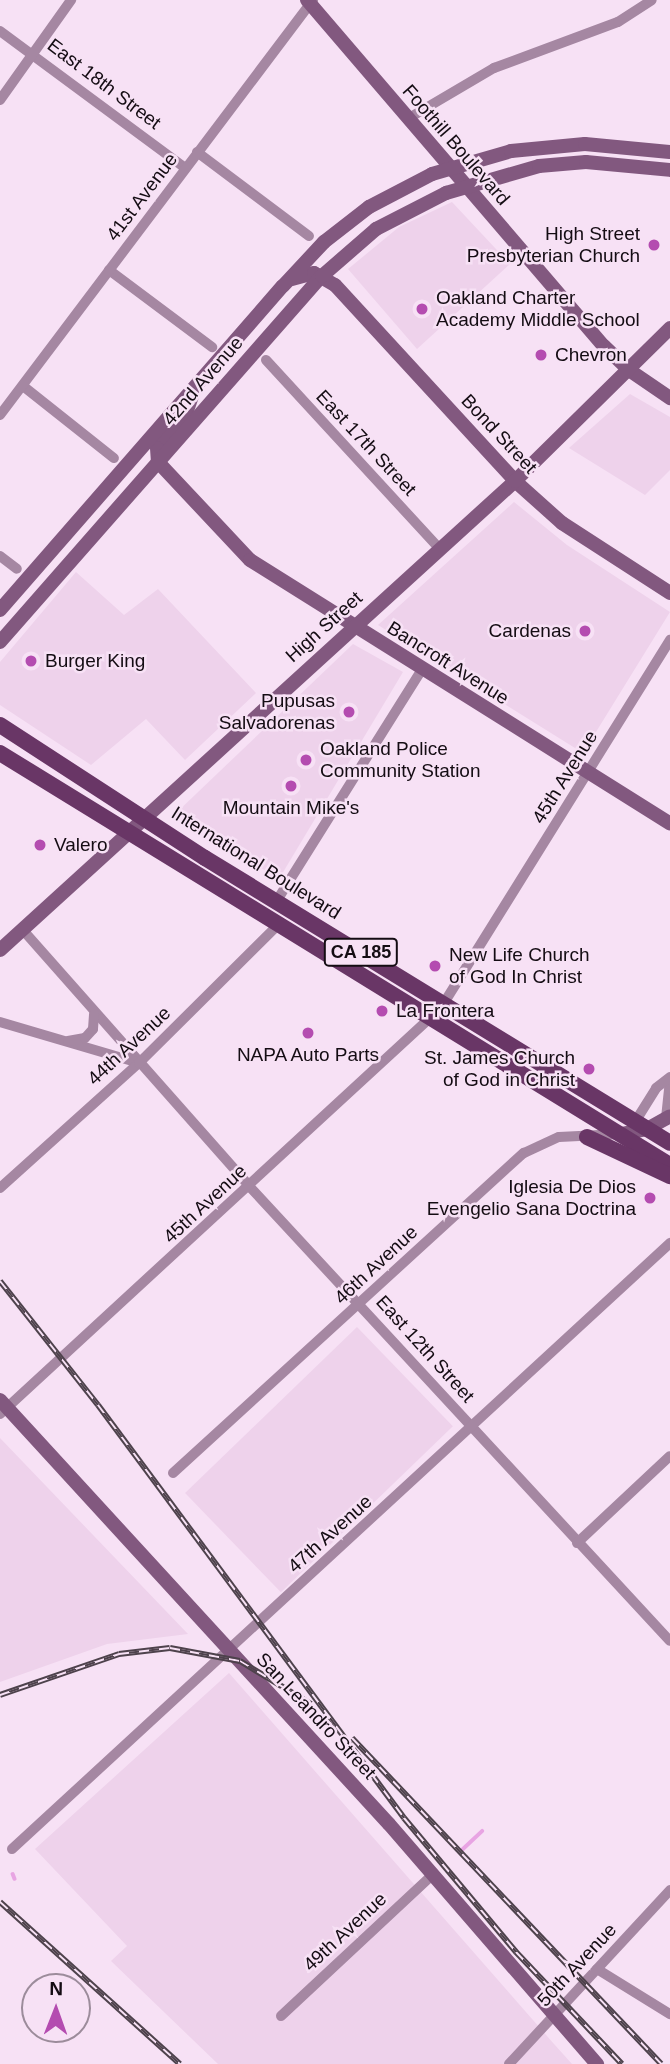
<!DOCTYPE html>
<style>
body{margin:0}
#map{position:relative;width:670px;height:2064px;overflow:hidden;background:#f7e1f5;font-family:Arial,sans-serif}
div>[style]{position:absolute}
.built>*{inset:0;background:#eed2eb;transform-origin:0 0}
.stream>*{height:3.5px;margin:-1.75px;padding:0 1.75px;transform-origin:1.75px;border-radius:1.75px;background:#e8a4e3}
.street>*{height:10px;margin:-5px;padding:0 5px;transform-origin:5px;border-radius:5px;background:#a587a2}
.secondary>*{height:14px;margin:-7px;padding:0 7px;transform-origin:7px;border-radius:7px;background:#82587f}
.primary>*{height:16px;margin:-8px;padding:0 8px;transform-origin:8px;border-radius:8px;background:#693666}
.rail>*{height:6px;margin-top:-3px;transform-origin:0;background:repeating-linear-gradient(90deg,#f7e1f5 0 10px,#4e424c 0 20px);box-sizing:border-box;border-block:2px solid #4e424c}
.dots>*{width:19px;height:19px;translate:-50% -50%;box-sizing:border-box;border:4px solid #f7e1f5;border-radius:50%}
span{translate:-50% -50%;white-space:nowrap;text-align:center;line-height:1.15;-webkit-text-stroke:5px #f7e1f5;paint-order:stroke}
.shield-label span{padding:2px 5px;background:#f7e1f5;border:2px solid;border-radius:5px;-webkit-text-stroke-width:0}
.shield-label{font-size:18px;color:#140c13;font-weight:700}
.street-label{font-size:19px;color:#140c13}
.poi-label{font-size:19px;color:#140c13}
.right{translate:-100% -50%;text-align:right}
.left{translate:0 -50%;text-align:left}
.north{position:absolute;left:21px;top:1973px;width:70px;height:70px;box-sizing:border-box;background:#f7e1f5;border:2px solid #9c8c9b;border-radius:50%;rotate:1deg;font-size:19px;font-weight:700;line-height:28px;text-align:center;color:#140c13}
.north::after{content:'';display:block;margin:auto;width:24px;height:32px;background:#b44cb0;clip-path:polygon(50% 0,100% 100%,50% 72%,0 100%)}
</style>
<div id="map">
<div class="built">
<i style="clip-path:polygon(452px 202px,510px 264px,417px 349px,348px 269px,399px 227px)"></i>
<i style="clip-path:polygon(630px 394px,670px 417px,670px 470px,645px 495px,569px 448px)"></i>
<i style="clip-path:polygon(514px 502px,567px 545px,670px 612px,583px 753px,378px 625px)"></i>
<i style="clip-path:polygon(76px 572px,124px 615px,158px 589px,256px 693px,185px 760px,146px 719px,91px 765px,0 705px,0 662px)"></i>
<i style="clip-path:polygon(353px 644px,403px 672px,279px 879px,174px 815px)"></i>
<i style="left:357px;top:1327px;width:138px;height:239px;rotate:46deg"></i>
<i style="clip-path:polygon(0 1438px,188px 1634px,107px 1644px,0 1682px)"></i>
<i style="clip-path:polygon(229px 1673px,554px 2044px,572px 2064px,218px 2064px,111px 1961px,127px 1946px,35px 1849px)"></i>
</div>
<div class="stream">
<i style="left:463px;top:1849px;width:26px;rotate:-43deg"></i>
<i style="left:13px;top:1874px;width:5px;rotate:68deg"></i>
</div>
<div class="street">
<i style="left:0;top:31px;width:230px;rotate:36.5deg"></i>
<i style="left:0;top:100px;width:123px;rotate:-54.6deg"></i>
<i style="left:409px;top:118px;width:99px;rotate:-30.5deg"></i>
<i style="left:494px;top:68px;width:132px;rotate:-20.4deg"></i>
<i style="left:618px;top:22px;width:40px;rotate:-32.9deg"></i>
<i style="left:197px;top:152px;width:140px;rotate:36.9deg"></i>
<i style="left:109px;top:270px;width:129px;rotate:36.8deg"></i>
<i style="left:266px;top:360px;width:258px;rotate:47.4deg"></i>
<i style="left:23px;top:386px;width:116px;rotate:38.4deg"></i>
<i style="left:0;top:415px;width:520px;rotate:-52.98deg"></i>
<i style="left:0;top:556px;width:21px;rotate:37deg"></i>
<i style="left:276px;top:902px;width:275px;rotate:-57.9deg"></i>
<i style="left:22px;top:929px;width:344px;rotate:48.5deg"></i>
<i style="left:250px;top:1187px;width:618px;rotate:47.23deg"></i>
<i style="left:444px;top:1003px;width:428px;rotate:-58.1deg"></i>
<i style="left:0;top:1022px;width:145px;rotate:16.4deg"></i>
<i style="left:68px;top:1041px;width:17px;rotate:-10deg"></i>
<i style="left:85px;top:1038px;width:12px;rotate:-48deg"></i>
<i style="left:93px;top:1029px;width:15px;rotate:-86deg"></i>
<i style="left:666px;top:1118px;width:39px;rotate:-84deg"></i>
<i style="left:635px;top:1122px;width:40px;rotate:-58deg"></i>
<i style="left:656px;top:1088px;width:18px;rotate:-38deg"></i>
<i style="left:0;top:1188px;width:187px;rotate:-42deg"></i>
<i style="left:139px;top:1063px;width:194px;rotate:-44.8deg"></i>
<i style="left:0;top:1414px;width:586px;rotate:-42.65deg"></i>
<i style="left:173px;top:1473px;width:475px;rotate:-42.4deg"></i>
<i style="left:524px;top:1153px;width:38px;rotate:-25deg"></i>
<i style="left:559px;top:1137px;width:61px;rotate:-2.8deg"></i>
<i style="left:577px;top:1543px;width:127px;rotate:-43.1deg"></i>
<i style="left:12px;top:1849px;width:895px;rotate:-42.64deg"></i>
<i style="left:597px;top:1969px;width:86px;rotate:31.7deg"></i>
<i style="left:281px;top:2016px;width:207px;rotate:-43deg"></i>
<i style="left:509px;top:2064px;width:237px;rotate:-47.2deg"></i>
</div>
<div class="secondary">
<i style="left:307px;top:0;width:456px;rotate:49.4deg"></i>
<i style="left:604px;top:346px;width:35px;rotate:44deg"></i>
<i style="left:629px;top:370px;width:50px;rotate:34.3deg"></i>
<i style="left:292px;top:279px;width:23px;rotate:-15deg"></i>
<i style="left:314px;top:273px;width:24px;rotate:30deg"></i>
<i style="left:335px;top:285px;width:266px;rotate:47.4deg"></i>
<i style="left:515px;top:481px;width:63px;rotate:41.8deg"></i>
<i style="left:562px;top:523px;width:129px;rotate:32.9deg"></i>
<i style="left:192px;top:396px;width:18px;rotate:109deg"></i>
<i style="left:186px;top:413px;width:45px;rotate:129.6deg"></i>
<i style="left:157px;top:448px;width:14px;rotate:86deg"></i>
<i style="left:158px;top:462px;width:134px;rotate:46.8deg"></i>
<i style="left:250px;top:560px;width:496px;rotate:32.1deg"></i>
<i style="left:0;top:610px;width:430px;rotate:-48.9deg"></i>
<i style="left:283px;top:286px;width:60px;rotate:-47deg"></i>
<i style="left:324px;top:242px;width:57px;rotate:-37.9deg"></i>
<i style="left:369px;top:207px;width:71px;rotate:-27.6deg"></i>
<i style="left:432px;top:174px;width:82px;rotate:-16.2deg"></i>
<i style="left:511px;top:151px;width:74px;rotate:-5.4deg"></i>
<i style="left:585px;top:144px;width:85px;rotate:5.4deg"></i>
<i style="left:0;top:642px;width:487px;rotate:-48.7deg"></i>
<i style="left:322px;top:276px;width:72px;rotate:-41deg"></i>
<i style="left:376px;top:229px;width:79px;rotate:-27.2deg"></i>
<i style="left:446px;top:193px;width:97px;rotate:-16.2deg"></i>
<i style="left:539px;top:166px;width:47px;rotate:-4.9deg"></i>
<i style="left:586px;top:162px;width:84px;rotate:5.4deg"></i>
<i style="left:0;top:950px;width:697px;rotate:-42.32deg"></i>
<i style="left:515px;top:481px;width:218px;rotate:-44.6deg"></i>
<i style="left:621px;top:1134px;width:26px;rotate:-11deg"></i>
<i style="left:647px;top:1129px;width:26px;rotate:-29deg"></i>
<i style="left:0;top:1400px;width:575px;rotate:47.47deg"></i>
<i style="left:389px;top:1824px;width:318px;rotate:49.1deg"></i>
</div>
<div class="primary">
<i style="left:0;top:725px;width:244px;rotate:33deg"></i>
<i style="left:205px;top:858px;width:545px;rotate:31.5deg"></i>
<i style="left:0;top:753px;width:787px;rotate:31.59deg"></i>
<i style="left:587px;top:1137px;width:92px;rotate:25.2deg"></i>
</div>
<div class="rail">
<i style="left:0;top:1281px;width:158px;rotate:51.7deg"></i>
<i style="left:98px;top:1405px;width:514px;rotate:53.46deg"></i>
<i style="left:404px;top:1818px;width:175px;rotate:50.1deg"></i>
<i style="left:516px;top:1952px;width:154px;rotate:46.6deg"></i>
<i style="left:0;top:1695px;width:126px;rotate:-19deg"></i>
<i style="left:119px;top:1654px;width:51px;rotate:-6.7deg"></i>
<i style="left:170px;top:1648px;width:71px;rotate:10.5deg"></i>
<i style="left:240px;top:1661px;width:83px;rotate:31.2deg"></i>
<i style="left:352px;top:1738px;width:449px;rotate:46.5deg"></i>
<i style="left:0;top:1902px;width:242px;rotate:42deg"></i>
</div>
<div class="dots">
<i style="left:654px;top:245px;background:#b44cb0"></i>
<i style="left:422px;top:309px;background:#b44cb0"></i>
<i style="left:541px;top:355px;background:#b44cb0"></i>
<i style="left:585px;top:631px;background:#b44cb0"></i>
<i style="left:31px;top:661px;background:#b44cb0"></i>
<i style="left:349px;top:712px;background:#b44cb0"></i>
<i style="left:306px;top:760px;background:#b44cb0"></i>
<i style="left:291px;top:786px;background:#b44cb0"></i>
<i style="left:40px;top:845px;background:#b44cb0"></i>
<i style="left:435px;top:966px;background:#b44cb0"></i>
<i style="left:382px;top:1011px;background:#b44cb0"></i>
<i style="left:308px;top:1033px;background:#b44cb0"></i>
<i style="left:589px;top:1069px;background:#b44cb0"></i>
<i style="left:650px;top:1198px;background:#b44cb0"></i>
</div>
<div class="shield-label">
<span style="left:361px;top:952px">CA 185</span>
</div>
<div class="street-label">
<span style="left:104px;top:84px;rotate:37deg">East 18th Street</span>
<span style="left:456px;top:145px;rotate:49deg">Foothill Boulevard</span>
<span style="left:142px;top:197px;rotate:-53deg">41st Avenue</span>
<span style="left:203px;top:381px;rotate:-49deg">42nd Avenue</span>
<span style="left:499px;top:434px;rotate:47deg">Bond Street</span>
<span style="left:366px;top:443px;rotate:47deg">East 17th Street</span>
<span style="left:324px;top:627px;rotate:-42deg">High Street</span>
<span style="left:448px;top:663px;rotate:32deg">Bancroft Avenue</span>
<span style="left:565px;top:777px;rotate:-58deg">45th Avenue</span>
<span style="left:256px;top:863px;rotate:32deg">International Boulevard</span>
<span style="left:129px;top:1046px;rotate:-43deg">44th Avenue</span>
<span style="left:205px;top:1204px;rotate:-43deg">45th Avenue</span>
<span style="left:376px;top:1265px;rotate:-43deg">46th Avenue</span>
<span style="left:425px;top:1349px;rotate:48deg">East 12th Street</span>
<span style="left:330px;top:1534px;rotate:-42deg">47th Avenue</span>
<span style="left:316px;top:1716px;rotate:47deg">San Leandro Street</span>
<span style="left:345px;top:1932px;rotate:-43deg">49th Avenue</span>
<span style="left:577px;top:1965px;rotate:-47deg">50th Avenue</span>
</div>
<div class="poi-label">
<span class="right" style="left:640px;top:245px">High Street<br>Presbyterian Church</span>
<span class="left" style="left:436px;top:309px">Oakland Charter<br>Academy Middle School</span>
<span class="left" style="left:555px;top:355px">Chevron</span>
<span class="right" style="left:571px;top:631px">Cardenas</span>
<span class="left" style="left:45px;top:661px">Burger King</span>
<span class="right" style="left:335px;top:712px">Pupusas<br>Salvadorenas</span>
<span class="left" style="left:320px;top:760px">Oakland Police<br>Community Station</span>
<span style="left:291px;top:808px">Mountain Mike's</span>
<span class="left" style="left:54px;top:845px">Valero</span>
<span class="left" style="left:449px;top:966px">New Life Church<br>of God In Christ</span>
<span class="left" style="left:396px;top:1011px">La Frontera</span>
<span style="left:308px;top:1055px">NAPA Auto Parts</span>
<span class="right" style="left:575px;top:1069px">St. James Church<br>of God in Christ</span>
<span class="right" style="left:636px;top:1198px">Iglesia De Dios<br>Evengelio Sana Doctrina</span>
</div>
<div class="north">N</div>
</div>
